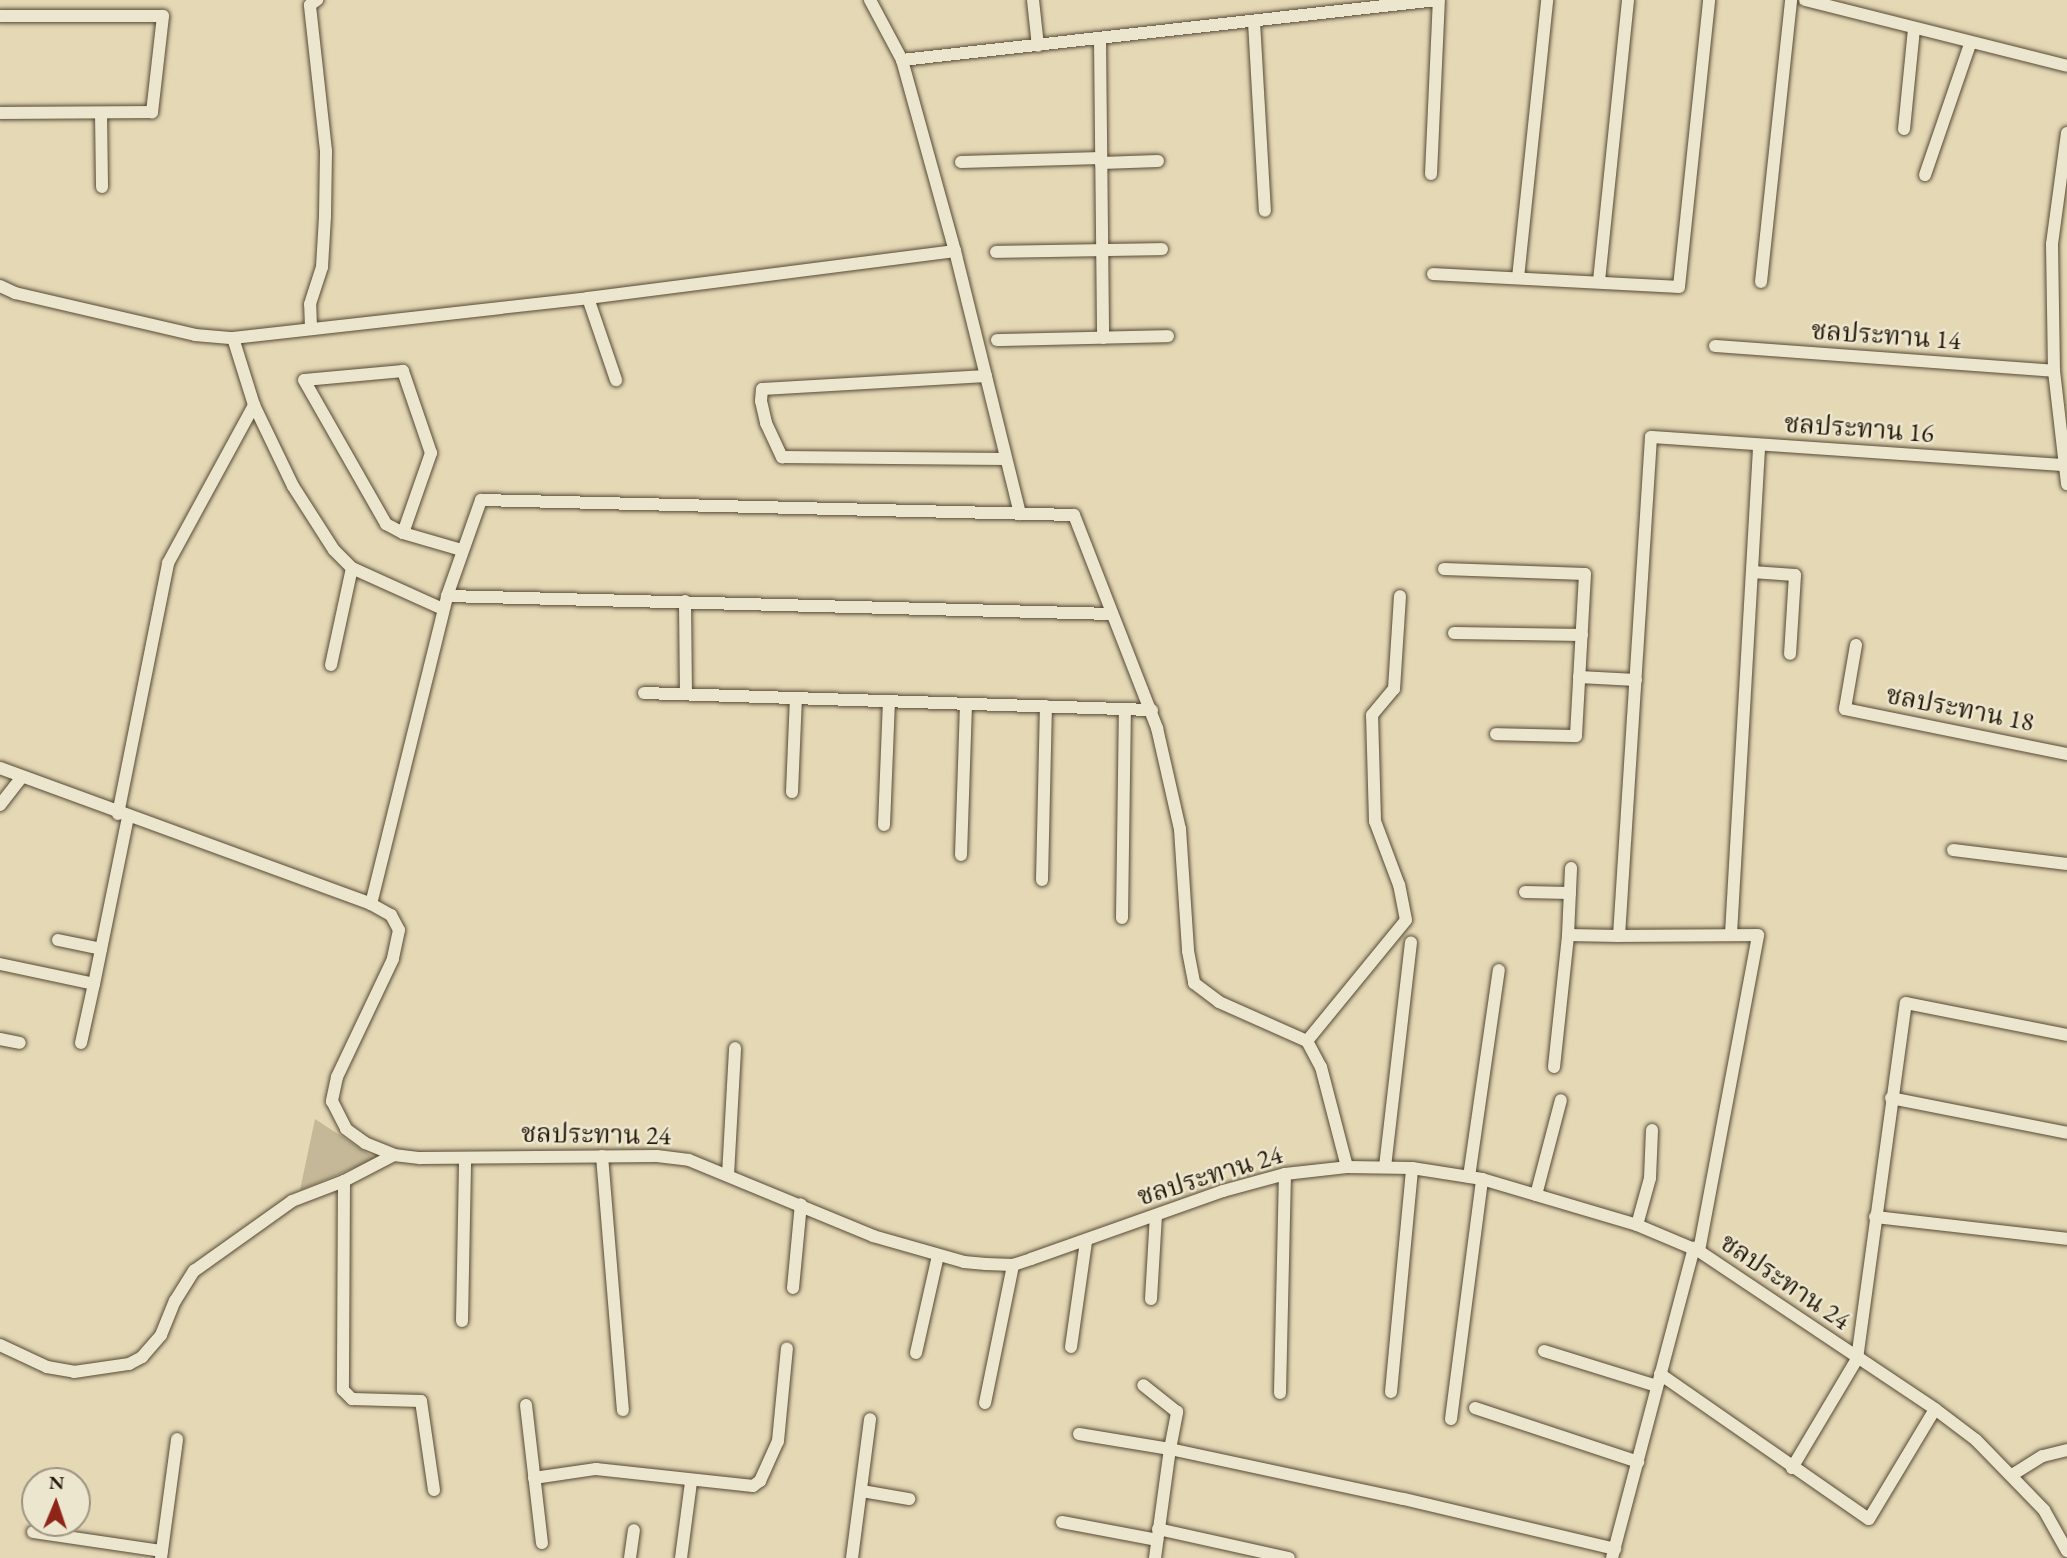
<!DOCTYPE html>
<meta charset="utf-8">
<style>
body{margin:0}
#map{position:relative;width:2067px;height:1558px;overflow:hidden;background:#e4d8b5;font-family:"EB Garamond","Noto Serif Thai",serif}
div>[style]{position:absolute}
.green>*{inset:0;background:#c4b898}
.roads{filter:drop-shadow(0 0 2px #564a36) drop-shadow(0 0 2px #564a36)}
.minor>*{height:12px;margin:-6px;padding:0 6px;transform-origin:6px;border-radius:6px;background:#ede6cf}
span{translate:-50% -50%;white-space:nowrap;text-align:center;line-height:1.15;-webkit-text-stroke:5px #ede6cf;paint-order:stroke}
.street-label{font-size:26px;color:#261a0b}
.north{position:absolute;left:21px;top:1467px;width:70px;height:70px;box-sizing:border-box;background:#ede6cf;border:2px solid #9d9481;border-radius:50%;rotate:2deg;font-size:19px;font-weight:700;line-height:28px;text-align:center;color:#261a0b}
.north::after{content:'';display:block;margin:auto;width:24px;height:32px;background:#8f2418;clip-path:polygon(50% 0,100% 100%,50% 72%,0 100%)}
</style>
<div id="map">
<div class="green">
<i style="clip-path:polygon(315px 1119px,376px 1159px,300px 1190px)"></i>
</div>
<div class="roads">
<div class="minor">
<i style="left:870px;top:0;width:68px;rotate:61.9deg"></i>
<i style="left:902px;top:60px;width:198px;rotate:74.5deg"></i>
<i style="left:955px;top:251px;width:271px;rotate:76.1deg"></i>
<i style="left:1033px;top:0;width:46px;rotate:83.8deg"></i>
<i style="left:1805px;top:0;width:270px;rotate:14.1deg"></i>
<i style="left:0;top:16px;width:163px"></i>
<i style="left:163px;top:16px;width:97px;rotate:96.5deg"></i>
<i style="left:152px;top:112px;width:152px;rotate:179.6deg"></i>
<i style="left:1254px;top:22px;width:189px;rotate:86.7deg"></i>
<i style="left:1100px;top:40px;width:298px;rotate:89.4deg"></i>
<i style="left:902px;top:60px;width:538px;rotate:-6.4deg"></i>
<i style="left:101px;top:113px;width:74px;rotate:89.2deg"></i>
<i style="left:1904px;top:129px;width:100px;rotate:-84.3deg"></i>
<i style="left:2067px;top:133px;width:112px;rotate:97.7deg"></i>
<i style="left:2052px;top:244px;width:127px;rotate:89.1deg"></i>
<i style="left:2054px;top:371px;width:114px;rotate:83.4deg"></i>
<i style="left:961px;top:162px;width:140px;rotate:-1.6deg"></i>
<i style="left:1101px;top:163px;width:57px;rotate:-2deg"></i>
<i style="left:1431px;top:174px;width:174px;rotate:-87.4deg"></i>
<i style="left:1925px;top:175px;width:139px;rotate:-71deg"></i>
<i style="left:996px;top:252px;width:166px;rotate:-1deg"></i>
<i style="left:1433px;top:274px;width:246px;rotate:3deg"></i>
<i style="left:1679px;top:287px;width:289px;rotate:-84deg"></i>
<i style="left:1518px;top:278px;width:280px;rotate:-84deg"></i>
<i style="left:1599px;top:281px;width:282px;rotate:-84.1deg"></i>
<i style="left:1761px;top:282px;width:284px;rotate:-83.9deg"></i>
<i style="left:0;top:286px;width:17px;rotate:25deg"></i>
<i style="left:15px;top:293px;width:185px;rotate:13.1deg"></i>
<i style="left:195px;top:335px;width:38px;rotate:5deg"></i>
<i style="left:233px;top:338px;width:357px;rotate:-6.4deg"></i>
<i style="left:588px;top:298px;width:370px;rotate:-7.3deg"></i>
<i style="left:588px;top:298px;width:87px;rotate:71.1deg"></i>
<i style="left:311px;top:328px;width:24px;rotate:-92deg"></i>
<i style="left:310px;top:304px;width:39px;rotate:-72deg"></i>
<i style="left:322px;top:267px;width:51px;rotate:-86.6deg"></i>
<i style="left:325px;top:216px;width:65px;rotate:-89.1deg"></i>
<i style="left:326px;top:151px;width:147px;rotate:-96.3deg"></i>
<i style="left:310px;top:5px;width:9px;rotate:-36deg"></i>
<i style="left:233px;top:338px;width:70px;rotate:72.6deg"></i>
<i style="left:254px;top:405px;width:90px;rotate:64.3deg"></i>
<i style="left:293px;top:486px;width:76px;rotate:57.4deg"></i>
<i style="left:334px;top:550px;width:25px;rotate:45deg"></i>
<i style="left:352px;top:568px;width:100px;rotate:24.3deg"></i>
<i style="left:997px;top:340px;width:171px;rotate:-1.3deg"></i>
<i style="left:1715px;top:346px;width:340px;rotate:4.2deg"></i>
<i style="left:986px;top:376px;width:224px;rotate:176.7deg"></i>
<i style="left:762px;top:389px;width:12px;rotate:95deg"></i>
<i style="left:761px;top:401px;width:23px;rotate:77deg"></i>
<i style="left:766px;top:423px;width:38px;rotate:65deg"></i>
<i style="left:782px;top:457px;width:223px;rotate:0.5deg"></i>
<i style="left:403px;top:533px;width:85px;rotate:-70.7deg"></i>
<i style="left:431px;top:453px;width:87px;rotate:-108.9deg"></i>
<i style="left:403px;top:371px;width:99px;rotate:174.8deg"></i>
<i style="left:304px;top:380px;width:166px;rotate:60.3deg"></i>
<i style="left:386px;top:524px;width:19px;rotate:28deg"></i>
<i style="left:403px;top:533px;width:61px;rotate:16.1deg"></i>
<i style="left:1444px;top:569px;width:141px;rotate:2deg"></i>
<i style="left:1585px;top:574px;width:162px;rotate:93.2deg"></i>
<i style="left:1576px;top:736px;width:80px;rotate:-178.6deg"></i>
<i style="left:1752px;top:572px;width:43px;rotate:4deg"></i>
<i style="left:1795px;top:575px;width:79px;rotate:93.6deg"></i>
<i style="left:447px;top:596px;width:665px;rotate:1.55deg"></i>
<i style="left:685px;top:601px;width:93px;rotate:89.4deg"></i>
<i style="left:1454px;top:633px;width:128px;rotate:0.9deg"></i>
<i style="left:1856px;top:645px;width:65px;rotate:99.8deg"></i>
<i style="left:1845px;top:709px;width:227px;rotate:11.5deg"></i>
<i style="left:331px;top:665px;width:99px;rotate:-77.8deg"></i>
<i style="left:1579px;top:677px;width:57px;rotate:3deg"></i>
<i style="left:644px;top:693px;width:508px;rotate:1.92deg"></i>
<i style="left:0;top:768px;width:395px;rotate:20.1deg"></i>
<i style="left:371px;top:904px;width:23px;rotate:29deg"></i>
<i style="left:391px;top:915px;width:17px;rotate:62deg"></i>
<i style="left:399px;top:930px;width:30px;rotate:102deg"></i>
<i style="left:393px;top:959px;width:131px;rotate:115.4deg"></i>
<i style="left:337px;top:1077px;width:25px;rotate:102deg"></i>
<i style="left:332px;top:1101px;width:31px;rotate:63deg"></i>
<i style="left:346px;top:1129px;width:24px;rotate:36deg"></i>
<i style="left:365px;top:1143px;width:31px;rotate:22deg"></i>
<i style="left:394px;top:1155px;width:26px;rotate:7deg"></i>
<i style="left:420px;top:1158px;width:237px;rotate:-0.5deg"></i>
<i style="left:657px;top:1156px;width:32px;rotate:7deg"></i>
<i style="left:689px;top:1160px;width:199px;rotate:22.4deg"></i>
<i style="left:873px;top:1236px;width:95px;rotate:15.9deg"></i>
<i style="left:964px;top:1262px;width:22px;rotate:5deg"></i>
<i style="left:986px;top:1264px;width:27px;rotate:2deg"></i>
<i style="left:1013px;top:1265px;width:19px;rotate:-18deg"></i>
<i style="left:1031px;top:1259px;width:204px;rotate:-19.5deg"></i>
<i style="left:1223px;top:1191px;width:64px;rotate:-15.3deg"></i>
<i style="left:1285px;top:1174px;width:62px;rotate:-6.4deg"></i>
<i style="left:1347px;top:1167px;width:65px;rotate:0.9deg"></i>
<i style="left:1412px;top:1168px;width:71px;rotate:8.9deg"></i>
<i style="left:1482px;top:1179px;width:162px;rotate:16.5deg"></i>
<i style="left:1637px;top:1225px;width:67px;rotate:22.8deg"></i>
<i style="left:1699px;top:1251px;width:284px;rotate:33.8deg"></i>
<i style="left:1935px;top:1409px;width:51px;rotate:37.1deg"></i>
<i style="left:1976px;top:1440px;width:98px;rotate:45.8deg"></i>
<i style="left:2044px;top:1510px;width:47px;rotate:60.7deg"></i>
<i style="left:792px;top:792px;width:94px;rotate:-87.6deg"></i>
<i style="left:0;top:805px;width:36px;rotate:-52deg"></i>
<i style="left:118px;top:814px;width:256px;rotate:-78.7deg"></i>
<i style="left:168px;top:563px;width:180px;rotate:-61.4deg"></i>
<i style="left:884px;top:825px;width:124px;rotate:-87.7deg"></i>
<i style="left:1953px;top:850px;width:115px;rotate:7deg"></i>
<i style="left:961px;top:855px;width:151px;rotate:-88.1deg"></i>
<i style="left:1042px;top:880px;width:174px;rotate:-88.7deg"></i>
<i style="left:1525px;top:892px;width:45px;rotate:1.3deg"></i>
<i style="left:371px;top:904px;width:317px;rotate:-76.1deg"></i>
<i style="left:447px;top:596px;width:102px;rotate:-70.5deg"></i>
<i style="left:481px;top:500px;width:593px;rotate:1.45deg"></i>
<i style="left:1074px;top:515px;width:229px;rotate:68.7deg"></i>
<i style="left:1157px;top:728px;width:104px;rotate:77.2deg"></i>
<i style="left:1180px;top:829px;width:122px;rotate:86.2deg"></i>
<i style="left:1188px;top:951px;width:33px;rotate:79deg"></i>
<i style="left:1194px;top:983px;width:31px;rotate:37deg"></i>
<i style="left:1219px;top:1002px;width:96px;rotate:23.9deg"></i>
<i style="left:1307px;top:1041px;width:30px;rotate:62deg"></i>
<i style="left:1321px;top:1067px;width:103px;rotate:75.4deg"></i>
<i style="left:1122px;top:918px;width:209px;rotate:-89.2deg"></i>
<i style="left:1731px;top:934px;width:490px;rotate:-86.7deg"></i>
<i style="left:1568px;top:935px;width:51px;rotate:1.1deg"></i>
<i style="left:58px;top:940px;width:44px;rotate:11.8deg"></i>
<i style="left:0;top:964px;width:96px;rotate:12deg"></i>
<i style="left:94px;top:984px;width:170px;rotate:-78.5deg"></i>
<i style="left:0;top:1039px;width:20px;rotate:11deg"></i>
<i style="left:1307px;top:1041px;width:156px;rotate:-50.7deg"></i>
<i style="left:1406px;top:920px;width:36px;rotate:-101deg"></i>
<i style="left:1399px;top:885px;width:68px;rotate:-110.6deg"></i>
<i style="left:1375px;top:821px;width:106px;rotate:-91.6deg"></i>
<i style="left:1372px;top:715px;width:34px;rotate:-50deg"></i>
<i style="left:1394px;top:689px;width:93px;rotate:-86.3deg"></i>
<i style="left:81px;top:1043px;width:60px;rotate:-77.6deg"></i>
<i style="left:1554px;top:1067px;width:133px;rotate:-83.9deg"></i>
<i style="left:1568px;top:935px;width:67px;rotate:-87.4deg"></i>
<i style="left:1891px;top:1098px;width:179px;rotate:11.2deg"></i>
<i style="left:602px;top:1156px;width:255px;rotate:85.3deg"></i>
<i style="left:1385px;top:1167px;width:226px;rotate:-83.4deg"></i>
<i style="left:728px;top:1175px;width:127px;rotate:-86.8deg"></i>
<i style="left:1469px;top:1177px;width:209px;rotate:-81.8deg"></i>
<i style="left:344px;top:1181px;width:209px;rotate:90.3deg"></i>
<i style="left:343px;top:1390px;width:13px;rotate:45deg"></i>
<i style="left:352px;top:1399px;width:69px;rotate:1.7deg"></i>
<i style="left:421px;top:1401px;width:90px;rotate:81.7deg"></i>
<i style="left:1536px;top:1195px;width:98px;rotate:-75.3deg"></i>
<i style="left:1875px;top:1217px;width:193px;rotate:6.5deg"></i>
<i style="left:1637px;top:1225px;width:49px;rotate:-74.5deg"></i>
<i style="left:1650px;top:1178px;width:48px;rotate:-87.6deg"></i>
<i style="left:1699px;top:1251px;width:321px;rotate:-79.4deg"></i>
<i style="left:1758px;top:935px;width:139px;rotate:179.6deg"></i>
<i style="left:1619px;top:936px;width:500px;rotate:-86.33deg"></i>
<i style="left:1651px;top:437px;width:417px;rotate:3.9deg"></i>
<i style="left:793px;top:1288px;width:84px;rotate:-84.6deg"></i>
<i style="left:1151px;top:1299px;width:84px;rotate:-86.6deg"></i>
<i style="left:462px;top:1321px;width:162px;rotate:-88.9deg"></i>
<i style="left:0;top:1345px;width:52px;rotate:25.1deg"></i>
<i style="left:47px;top:1367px;width:27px;rotate:10deg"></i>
<i style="left:74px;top:1372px;width:56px;rotate:-8.3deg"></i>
<i style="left:129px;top:1364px;width:15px;rotate:-28deg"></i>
<i style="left:142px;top:1357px;width:29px;rotate:-49deg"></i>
<i style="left:161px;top:1335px;width:37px;rotate:-68deg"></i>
<i style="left:175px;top:1301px;width:36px;rotate:-58deg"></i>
<i style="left:194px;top:1271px;width:120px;rotate:-35.5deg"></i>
<i style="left:292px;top:1201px;width:56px;rotate:-21deg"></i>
<i style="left:344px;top:1181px;width:56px;rotate:-27.5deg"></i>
<i style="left:1071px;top:1347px;width:106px;rotate:-81.9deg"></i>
<i style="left:1544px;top:1351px;width:118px;rotate:17.2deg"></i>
<i style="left:916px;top:1353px;width:100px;rotate:-77.3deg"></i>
<i style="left:1660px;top:1374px;width:254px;rotate:34.8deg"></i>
<i style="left:1869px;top:1519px;width:128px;rotate:-59deg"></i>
<i style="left:1391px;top:1392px;width:225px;rotate:-84.6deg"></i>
<i style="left:1280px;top:1393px;width:219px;rotate:-88.7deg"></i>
<i style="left:985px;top:1403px;width:141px;rotate:-78.5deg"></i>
<i style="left:526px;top:1405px;width:139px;rotate:83.4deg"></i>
<i style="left:1475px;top:1408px;width:172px;rotate:18.3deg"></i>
<i style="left:1451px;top:1419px;width:242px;rotate:-82.6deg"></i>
<i style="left:1079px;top:1434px;width:92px;rotate:9.4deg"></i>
<i style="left:1170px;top:1449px;width:38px;rotate:-79deg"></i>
<i style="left:1177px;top:1412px;width:43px;rotate:-141.5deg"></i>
<i style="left:1792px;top:1468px;width:127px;rotate:-59.2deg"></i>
<i style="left:1857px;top:1359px;width:359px;rotate:-82.2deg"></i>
<i style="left:1906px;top:1003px;width:164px;rotate:11.2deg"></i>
<i style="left:2012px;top:1475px;width:36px;rotate:-32deg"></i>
<i style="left:2043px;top:1456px;width:25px;rotate:-14deg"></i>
<i style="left:534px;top:1478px;width:63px;rotate:-8.3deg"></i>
<i style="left:596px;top:1469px;width:158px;rotate:6.2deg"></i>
<i style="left:753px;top:1486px;width:9px;rotate:-36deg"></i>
<i style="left:760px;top:1481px;width:44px;rotate:-65.8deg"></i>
<i style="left:778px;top:1441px;width:93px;rotate:-84.5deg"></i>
<i style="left:862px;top:1491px;width:48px;rotate:9.7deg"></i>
<i style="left:1062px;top:1522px;width:97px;rotate:10.7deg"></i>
<i style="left:1158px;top:1529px;width:134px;rotate:12.5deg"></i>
<i style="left:33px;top:1532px;width:130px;rotate:8.4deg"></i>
<i style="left:161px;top:1558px;width:120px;rotate:-82.3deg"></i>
<i style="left:630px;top:1558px;width:28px;rotate:-82deg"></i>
<i style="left:681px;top:1558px;width:77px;rotate:-82.5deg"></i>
<i style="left:852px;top:1558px;width:140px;rotate:-82.6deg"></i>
<i style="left:1155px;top:1558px;width:110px;rotate:-82.2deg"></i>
<i style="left:1170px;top:1449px;width:239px;rotate:12.1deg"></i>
<i style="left:1404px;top:1499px;width:217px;rotate:13.3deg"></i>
<i style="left:1612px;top:1558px;width:321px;rotate:-75.2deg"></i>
</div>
</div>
<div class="street-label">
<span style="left:1886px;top:336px;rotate:4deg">ชลประทาน 14</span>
<span style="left:1859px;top:429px;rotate:4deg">ชลประทาน 16</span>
<span style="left:1960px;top:709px;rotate:11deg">ชลประทาน 18</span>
<span style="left:596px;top:1135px;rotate:1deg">ชลประทาน 24</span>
<span style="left:1210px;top:1176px;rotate:-17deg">ชลประทาน 24</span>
<span style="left:1785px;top:1282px;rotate:34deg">ชลประทาน 24</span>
</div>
<div class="north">N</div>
</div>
